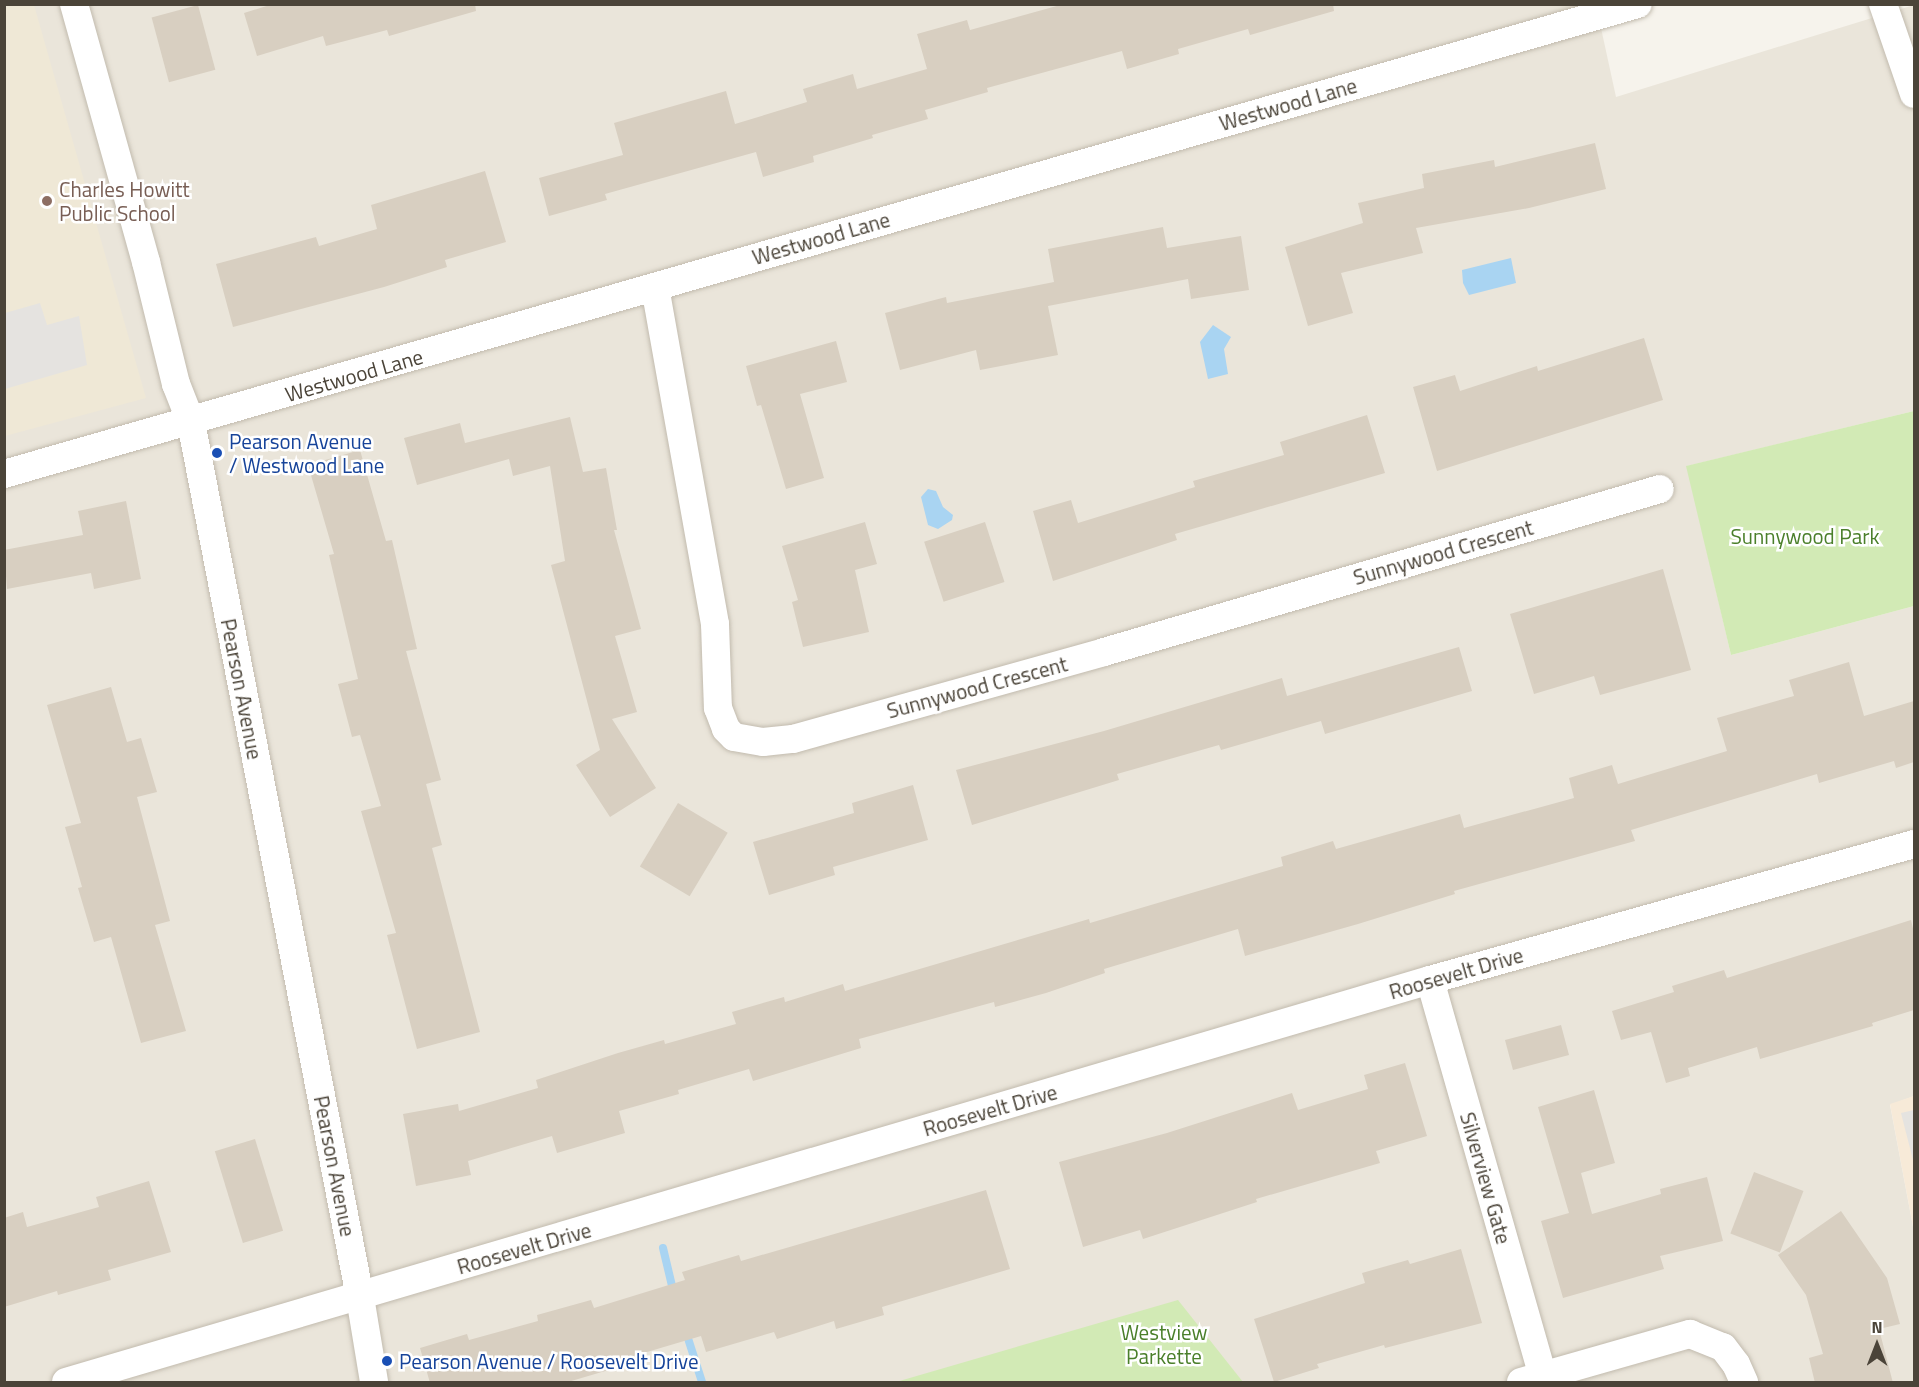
<!DOCTYPE html>
<style>
body{margin:0}
#map{position:relative;width:1919px;height:1387px;overflow:hidden;background:#f6f3ec;font-family:"Titillium Web",sans-serif}
div>[style]{position:absolute}
.residential>*{inset:0;background:#eae5da}
.commercial>*{inset:0;background:#f7ead8}
.education>*{inset:0;background:#efe8d6}
.green>*{inset:0;background:#d2eab5}
.parking>*{inset:0;background:#e5e3e0}
.water>*{inset:0;background:#a9d4f2}
.stream>*{height:8px;margin:-4px;padding:0 4px;transform-origin:4px;border-radius:4px;background:#a9d4f2}
.building>*{inset:0;background:#d8cfc1;transform-origin:0 0}
.roads{filter:drop-shadow(0 0 2px #c2bbae) drop-shadow(0 0 2px #c2bbae)}
.street>*{height:28px;margin:-14px;padding:0 14px;transform-origin:14px;border-radius:14px;background:#fff}
.dots>*{width:16px;height:16px;translate:-50% -50%;box-sizing:border-box;border:3px solid #fff;border-radius:50%}
span{translate:-50% -50%;white-space:nowrap;text-align:center;line-height:1.15;-webkit-text-stroke:5px #fff;paint-order:stroke}
.street-label{font-size:21px;color:#4b4439}
.education-label{font-size:21px;color:#785e54}
.left{translate:0 -50%;text-align:left}
.transit-label{font-size:21px;color:#164399}
.park-label{font-size:21px;color:#4a7f2a}
.frame{position:absolute;inset:0;border:6px solid #4b4439;pointer-events:none}
.north{position:absolute;left:1847px;top:1315px;width:60px;height:60px;-webkit-text-stroke:4px #fff;paint-order:stroke;rotate:0deg;font-size:16px;font-weight:700;line-height:24px;text-align:center;color:#4b4439}
.north::after{content:'';display:block;margin:auto;width:21px;height:27px;background:#4b4439;clip-path:polygon(50% 0,100% 100%,50% 72%,0 100%)}
</style>
<div id="map">
<div class="residential">
<i style="clip-path:polygon(5px 5px,1596px 5px,1616px 97px,1914px 5px,1914px 411px,1687px 466px,1731px 655px,1914px 606px,1914px 1096px,1890px 1105px,1914px 1232px,1914px 1382px,5px 1382px)"></i>
</div>
<div class="commercial">
<i style="clip-path:polygon(1914px 1096px,1914px 1232px,1890px 1104px)"></i>
</div>
<div class="education">
<i style="clip-path:polygon(5px 5px,34px 5px,146px 398px,5px 436px)"></i>
</div>
<div class="green">
<i style="clip-path:polygon(1914px 411px,1914px 606px,1731px 655px,1686px 466px)"></i>
<i style="clip-path:polygon(1178px 1300px,1243px 1382px,896px 1382px)"></i>
</div>
<div class="parking">
<i style="clip-path:polygon(40px 303px,47px 325px,79px 316px,87px 365px,5px 389px,5px 313px)"></i>
<i style="clip-path:polygon(1914px 1110px,1914px 1164px,1901px 1113px)"></i>
</div>
<div class="water">
<i style="clip-path:polygon(1511px 258px,1516px 283px,1469px 295px,1463px 283px,1462px 270px)"></i>
<i style="clip-path:polygon(1213px 325px,1231px 337px,1224px 349px,1228px 374px,1208px 379px,1200px 342px)"></i>
<i style="clip-path:polygon(928px 489px,936px 491px,943px 507px,953px 515px,952px 520px,938px 529px,928px 525px,921px 497px)"></i>
</div>
<div class="stream">
<i style="left:663px;top:1248px;width:47px;rotate:76.6deg"></i>
<i style="left:685px;top:1329px;width:56px;rotate:72.2deg"></i>
</div>
<div class="building">
<i style="clip-path:polygon(273px 4px,475px 4px,476px 11px,389px 36px,387px 30px,326px 46px,323px 36px,257px 56px,244px 13px)"></i>
<i style="clip-path:polygon(1064px 4px,1333px 4px,1334px 11px,1250px 35px,1248px 29px,1178px 49px,1179px 54px,1127px 69px,1122px 51px,987px 88px,988px 92px,925px 110px,928px 119px,872px 135px,873px 138px,813px 156px,814px 162px,763px 177px,756px 152px,605px 194px,607px 200px,549px 216px,539px 178px,623px 155px,614px 123px,726px 91px,735px 124px,807px 102px,803px 89px,853px 74px,857px 89px,927px 69px,917px 34px,967px 20px,970px 30px)"></i>
<i style="left:198px;top:5px;width:67px;height:48px;rotate:75deg"></i>
<i style="clip-path:polygon(1595px 143px,1606px 189px,1529px 208px,1416px 228px,1423px 253px,1341px 273px,1353px 313px,1308px 326px,1285px 247px,1363px 223px,1358px 203px,1424px 188px,1422px 174px,1494px 160px,1495px 167px)"></i>
<i style="clip-path:polygon(485px 171px,506px 242px,445px 260px,447px 267px,384px 287px,233px 327px,216px 264px,316px 237px,319px 246px,377px 229px,371px 205px)"></i>
<i style="clip-path:polygon(1163px 227px,1167px 248px,1241px 236px,1249px 290px,1191px 299px,1188px 279px,1048px 306px,1058px 355px,980px 370px,976px 350px,900px 370px,885px 313px,946px 297px,947px 303px,1054px 282px,1048px 249px)"></i>
<i style="clip-path:polygon(1644px 338px,1663px 400px,1437px 471px,1413px 387px,1455px 375px,1460px 391px,1537px 366px,1538px 371px)"></i>
<i style="clip-path:polygon(836px 341px,847px 382px,800px 394px,824px 478px,786px 489px,761px 405px,757px 406px,746px 366px)"></i>
<i style="clip-path:polygon(1367px 415px,1385px 473px,1175px 534px,1177px 540px,1053px 581px,1033px 511px,1071px 500px,1078px 523px,1195px 487px,1193px 481px,1284px 455px,1280px 442px)"></i>
<i style="clip-path:polygon(570px 417px,583px 472px,606px 468px,617px 530px,614px 530px,641px 629px,615px 636px,637px 712px,612px 719px,656px 788px,610px 817px,576px 765px,600px 750px,551px 565px,565px 561px,550px 466px,513px 476px,509px 459px,417px 485px,404px 438px,460px 423px,465px 443px)"></i>
<i style="clip-path:polygon(360px 450px,386px 541px,392px 540px,417px 649px,406px 651px,441px 780px,426px 784px,442px 845px,432px 848px,480px 1032px,417px 1049px,387px 935px,396px 933px,361px 811px,381px 806px,360px 735px,352px 737px,338px 684px,358px 679px,329px 555px,334px 554px,308px 465px)"></i>
<i style="clip-path:polygon(126px 501px,141px 579px,94px 589px,91px 573px,7px 589px,4px 550px,83px 535px,78px 511px)"></i>
<i style="clip-path:polygon(865px 522px,877px 564px,855px 570px,869px 632px,803px 647px,792px 602px,798px 600px,782px 546px)"></i>
<i style="left:985px;top:522px;width:63px;height:64px;rotate:72deg"></i>
<i style="clip-path:polygon(1663px 569px,1691px 670px,1600px 695px,1594px 676px,1534px 694px,1510px 614px)"></i>
<i style="clip-path:polygon(1459px 647px,1472px 691px,1325px 734px,1321px 721px,1221px 750px,1219px 745px,1117px 774px,1119px 780px,972px 825px,956px 770px,1104px 731px,1282px 678px,1287px 696px)"></i>
<i style="clip-path:polygon(1849px 662px,1864px 716px,1914px 701px,1914px 762px,1896px 768px,1894px 761px,1819px 783px,1817px 774px,1631px 830px,1635px 841px,1454px 891px,1455px 894px,1358px 924px,1245px 956px,1238px 929px,1104px 969px,1105px 973px,1046px 993px,995px 1007px,994px 1002px,859px 1039px,861px 1048px,753px 1081px,749px 1069px,678px 1090px,679px 1094px,619px 1111px,625px 1133px,557px 1153px,552px 1136px,468px 1161px,471px 1175px,416px 1186px,403px 1114px,458px 1104px,459px 1111px,538px 1088px,536px 1080px,618px 1053px,664px 1040px,665px 1044px,736px 1024px,732px 1012px,784px 997px,785px 1002px,843px 984px,845px 991px,1089px 919px,1090px 923px,1283px 866px,1281px 857px,1333px 841px,1336px 849px,1460px 814px,1464px 828px,1574px 798px,1569px 778px,1612px 765px,1618px 784px,1727px 751px,1717px 718px,1794px 696px,1789px 680px)"></i>
<i style="clip-path:polygon(111px 687px,127px 742px,141px 738px,157px 792px,137px 797px,170px 921px,155px 925px,186px 1031px,141px 1043px,111px 937px,94px 942px,78px 888px,82px 887px,65px 827px,81px 823px,47px 705px)"></i>
<i style="clip-path:polygon(913px 785px,928px 840px,833px 867px,835px 875px,769px 895px,753px 842px,854px 813px,852px 803px)"></i>
<i style="left:678px;top:803px;width:58px;height:74px;rotate:31deg"></i>
<i style="clip-path:polygon(1911px 920px,1914px 933px,1914px 1010px,1872px 1023px,1873px 1026px,1760px 1059px,1757px 1047px,1688px 1068px,1690px 1076px,1666px 1083px,1651px 1032px,1621px 1040px,1612px 1011px,1674px 992px,1672px 986px,1724px 970px,1727px 978px)"></i>
<i style="left:1561px;top:1025px;width:31px;height:58px;rotate:75deg"></i>
<i style="clip-path:polygon(1405px 1063px,1427px 1136px,1376px 1151px,1380px 1163px,1256px 1199px,1257px 1202px,1143px 1239px,1140px 1230px,1083px 1247px,1059px 1162px,1167px 1133px,1292px 1093px,1298px 1110px,1368px 1089px,1364px 1075px)"></i>
<i style="clip-path:polygon(1594px 1090px,1615px 1163px,1581px 1173px,1592px 1214px,1661px 1194px,1660px 1189px,1707px 1177px,1723px 1241px,1660px 1256px,1664px 1269px,1563px 1298px,1541px 1221px,1569px 1213px,1538px 1107px)"></i>
<i style="left:255px;top:1139px;width:96px;height:42px;rotate:73deg"></i>
<i style="left:1754px;top:1172px;width:53px;height:66px;rotate:21deg"></i>
<i style="clip-path:polygon(149px 1181px,171px 1252px,108px 1270px,111px 1280px,58px 1295px,57px 1291px,4px 1307px,4px 1218px,23px 1212px,27px 1227px,99px 1207px,96px 1197px)"></i>
<i style="clip-path:polygon(986px 1190px,1010px 1269px,882px 1307px,884px 1315px,836px 1329px,834px 1321px,777px 1339px,774px 1332px,706px 1352px,701px 1336px,610px 1363px,612px 1369px,568px 1382px,430px 1383px,420px 1348px,467px 1334px,469px 1340px,538px 1321px,537px 1315px,591px 1300px,594px 1308px,685px 1280px,682px 1272px,739px 1255px,741px 1261px)"></i>
<i style="clip-path:polygon(1841px 1211px,1887px 1278px,1900px 1324px,1879px 1329px,1893px 1383px,1815px 1383px,1809px 1358px,1823px 1354px,1806px 1295px,1778px 1255px)"></i>
<i style="clip-path:polygon(1461px 1249px,1482px 1323px,1385px 1348px,1384px 1345px,1317px 1364px,1319px 1368px,1274px 1382px,1254px 1319px,1365px 1283px,1362px 1273px,1408px 1260px,1410px 1264px)"></i>
</div>
<div class="roads">
<div class="street">
<i style="left:74px;top:4px;width:268px;rotate:74.4deg"></i>
<i style="left:146px;top:262px;width:126px;rotate:76.2deg"></i>
<i style="left:176px;top:384px;width:41px;rotate:68.5deg"></i>
<i style="left:191px;top:422px;width:891px;rotate:79.07deg"></i>
<i style="left:360px;top:1297px;width:86px;rotate:80.6deg"></i>
<i style="left:1883px;top:4px;width:95px;rotate:71deg"></i>
<i style="left:655px;top:287px;width:342px;rotate:79.9deg"></i>
<i style="left:715px;top:624px;width:84px;rotate:88deg"></i>
<i style="left:718px;top:708px;width:22px;rotate:69deg"></i>
<i style="left:726px;top:729px;width:11px;rotate:45deg"></i>
<i style="left:734px;top:737px;width:29px;rotate:10deg"></i>
<i style="left:763px;top:742px;width:30px;rotate:-6deg"></i>
<i style="left:793px;top:739px;width:323px;rotate:-15.6deg"></i>
<i style="left:1104px;top:652px;width:579px;rotate:-16.34deg"></i>
<i style="left:4px;top:474px;width:1700px;rotate:-16.05deg"></i>
<i style="left:1430px;top:980px;width:413px;rotate:74.1deg"></i>
<i style="left:66px;top:1382px;width:1422px;rotate:-16.42deg"></i>
<i style="left:1430px;top:980px;width:503px;rotate:-15.69deg"></i>
<i style="left:1521px;top:1382px;width:176px;rotate:-15.9deg"></i>
<i style="left:1690px;top:1334px;width:35px;rotate:22deg"></i>
<i style="left:1723px;top:1347px;width:21px;rotate:53deg"></i>
<i style="left:1736px;top:1364px;width:20px;rotate:66deg"></i>
</div>
</div>
<div class="dots">
<i style="left:47px;top:201px;background:#8d6e63"></i>
<i style="left:217px;top:453px;background:#1a4fb4"></i>
<i style="left:387px;top:1361px;background:#1a4fb4"></i>
</div>
<div class="street-label">
<span style="left:1288px;top:104px;rotate:-16deg">Westwood Lane</span>
<span style="left:821px;top:238px;rotate:-16deg">Westwood Lane</span>
<span style="left:354px;top:375px;rotate:-16deg">Westwood Lane</span>
<span style="left:1443px;top:552px;rotate:-16deg">Sunnywood Crescent</span>
<span style="left:977px;top:687px;rotate:-15deg">Sunnywood Crescent</span>
<span style="left:242px;top:689px;rotate:79deg">Pearson Avenue</span>
<span style="left:1456px;top:973px;rotate:-16deg">Roosevelt Drive</span>
<span style="left:990px;top:1110px;rotate:-16deg">Roosevelt Drive</span>
<span style="left:335px;top:1166px;rotate:79deg">Pearson Avenue</span>
<span style="left:1486px;top:1178px;rotate:74deg">Silverview Gate</span>
<span style="left:524px;top:1248px;rotate:-16deg">Roosevelt Drive</span>
</div>
<div class="education-label">
<span class="left" style="left:59px;top:201px">Charles Howitt<br>Public School</span>
</div>
<div class="transit-label">
<span class="left" style="left:229px;top:453px">Pearson Avenue<br>/ Westwood Lane</span>
<span class="left" style="left:399px;top:1361px">Pearson Avenue / Roosevelt Drive</span>
</div>
<div class="park-label">
<span style="left:1805px;top:536px">Sunnywood Park</span>
<span style="left:1164px;top:1344px">Westview<br>Parkette</span>
</div>
<div class="frame"></div>
<div class="north">N</div>
</div>
